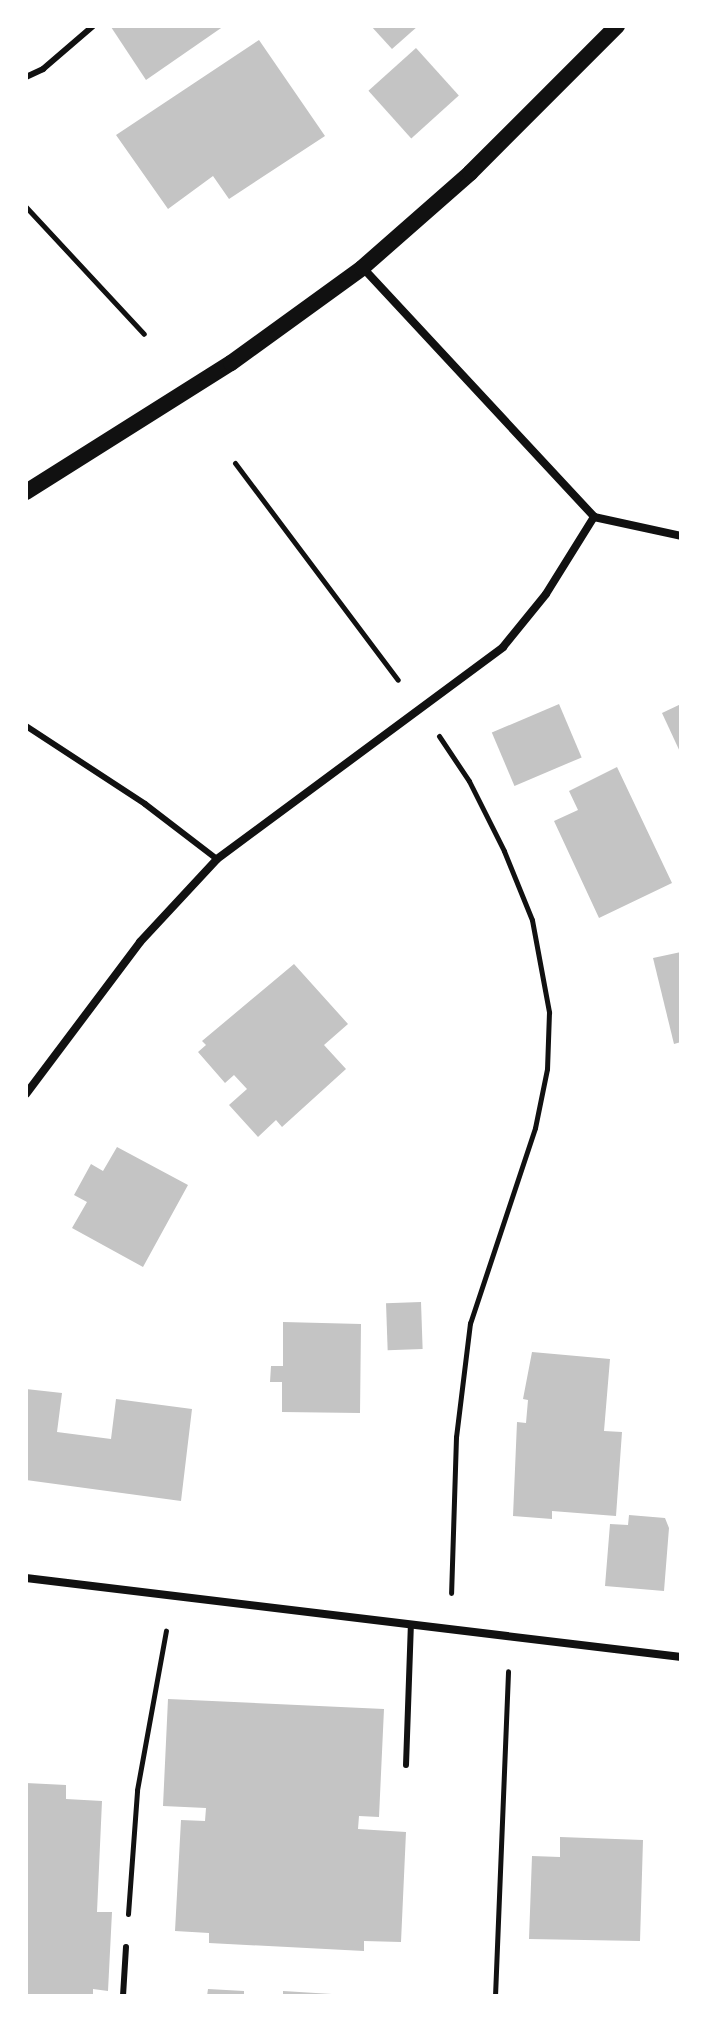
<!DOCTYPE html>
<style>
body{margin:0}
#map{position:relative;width:707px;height:2022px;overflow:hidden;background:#fff;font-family:Helvetica,sans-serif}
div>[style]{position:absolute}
.building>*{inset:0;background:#c4c4c4;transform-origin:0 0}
.path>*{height:5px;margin:-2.5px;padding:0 2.5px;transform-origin:2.5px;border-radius:2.5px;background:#111}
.service>*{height:6px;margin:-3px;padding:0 3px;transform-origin:3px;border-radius:3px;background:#111}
.minor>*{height:8px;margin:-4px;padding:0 4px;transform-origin:4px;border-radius:4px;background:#111}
.secondary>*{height:16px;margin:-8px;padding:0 8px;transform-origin:8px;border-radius:8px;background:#111}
span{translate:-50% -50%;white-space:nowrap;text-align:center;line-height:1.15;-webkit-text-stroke:8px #fff;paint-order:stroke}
.frame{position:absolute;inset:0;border:28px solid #fff;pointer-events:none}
</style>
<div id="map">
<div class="building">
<i style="clip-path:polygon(224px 26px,146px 80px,111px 27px,113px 26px)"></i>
<i style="clip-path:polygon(371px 26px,418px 26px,392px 49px)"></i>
<i style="clip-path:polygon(259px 40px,325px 136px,229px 199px,213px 176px,168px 209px,116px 135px)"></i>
<i style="left:416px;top:48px;width:64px;height:64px;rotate:48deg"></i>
<i style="left:559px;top:704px;width:58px;height:73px;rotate:67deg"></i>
<i style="clip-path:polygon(681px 704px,681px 754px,662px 713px)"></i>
<i style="clip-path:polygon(617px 767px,672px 883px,599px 918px,554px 821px,578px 810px,569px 791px)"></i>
<i style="clip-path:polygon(681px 952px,681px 1042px,674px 1044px,653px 958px)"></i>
<i style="clip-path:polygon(294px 964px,348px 1024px,324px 1045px,346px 1069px,282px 1127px,276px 1120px,258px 1137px,229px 1105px,247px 1089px,234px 1075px,225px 1083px,198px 1052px,206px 1045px,202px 1041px)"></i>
<i style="clip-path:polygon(117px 1147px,188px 1185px,143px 1267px,72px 1228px,87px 1202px,74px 1195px,91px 1164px,103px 1171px)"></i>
<i style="left:421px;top:1302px;width:47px;height:35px;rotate:88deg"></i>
<i style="clip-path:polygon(283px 1322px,361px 1324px,360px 1413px,282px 1412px,282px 1382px,270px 1382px,271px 1366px,283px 1366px)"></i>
<i style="clip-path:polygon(532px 1352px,610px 1359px,604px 1431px,622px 1432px,616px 1516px,552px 1511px,552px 1519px,513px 1516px,517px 1422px,526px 1423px,528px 1400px,523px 1399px)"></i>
<i style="clip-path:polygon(26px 1389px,62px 1393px,57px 1432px,111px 1439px,116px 1399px,192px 1409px,181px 1501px,26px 1480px)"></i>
<i style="clip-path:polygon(629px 1515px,665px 1518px,669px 1528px,664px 1591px,605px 1586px,610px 1524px,628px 1525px)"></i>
<i style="clip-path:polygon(168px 1699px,384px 1709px,379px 1817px,359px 1816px,358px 1829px,406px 1832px,401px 1942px,364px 1941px,364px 1951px,209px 1943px,209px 1933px,175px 1931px,181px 1820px,205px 1821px,206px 1808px,163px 1806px)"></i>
<i style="clip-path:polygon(26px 1783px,66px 1785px,66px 1799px,102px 1801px,97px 1912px,112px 1912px,108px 1991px,93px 1989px,93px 1996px,26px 1996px)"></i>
<i style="clip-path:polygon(560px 1837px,643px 1840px,640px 1941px,529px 1939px,532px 1856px,560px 1857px)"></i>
<i style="clip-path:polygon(208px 1989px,244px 1991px,244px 1996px,207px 1996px)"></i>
<i style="clip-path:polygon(283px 1991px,332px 1994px,332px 1996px,283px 1996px)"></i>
</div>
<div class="path">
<i style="left:26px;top:207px;width:173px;rotate:47.1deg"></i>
<i style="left:235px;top:463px;width:271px;rotate:53.1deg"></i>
<i style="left:439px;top:736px;width:54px;rotate:56.3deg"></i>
<i style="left:469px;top:781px;width:78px;rotate:63.4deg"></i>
<i style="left:504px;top:851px;width:74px;rotate:67.9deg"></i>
<i style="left:532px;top:920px;width:94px;rotate:79.5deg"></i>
<i style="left:549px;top:1012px;width:57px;rotate:92deg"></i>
<i style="left:547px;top:1069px;width:60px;rotate:101.5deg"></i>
<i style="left:535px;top:1128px;width:206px;rotate:108.4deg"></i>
<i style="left:470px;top:1323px;width:115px;rotate:97deg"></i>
<i style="left:456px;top:1437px;width:156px;rotate:91.8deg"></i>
<i style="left:128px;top:1914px;width:124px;rotate:-85.8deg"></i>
<i style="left:137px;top:1790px;width:162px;rotate:-79.7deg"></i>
<i style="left:495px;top:1996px;width:325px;rotate:-87.7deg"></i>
</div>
<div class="service">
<i style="left:26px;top:77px;width:19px;rotate:-25deg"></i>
<i style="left:43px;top:69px;width:66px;rotate:-40.7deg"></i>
<i style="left:26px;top:726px;width:142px;rotate:33.2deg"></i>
<i style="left:145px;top:804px;width:91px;rotate:37.4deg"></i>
<i style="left:406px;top:1765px;width:141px;rotate:-88deg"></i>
<i style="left:123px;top:1996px;width:49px;rotate:-86.5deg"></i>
</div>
<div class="minor">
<i style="left:363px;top:268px;width:340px;rotate:47.1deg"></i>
<i style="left:594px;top:517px;width:89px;rotate:12.3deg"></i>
<i style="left:26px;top:1094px;width:190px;rotate:-53.1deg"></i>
<i style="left:140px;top:942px;width:113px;rotate:-47.1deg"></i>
<i style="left:217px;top:859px;width:356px;rotate:-36.5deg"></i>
<i style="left:503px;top:647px;width:68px;rotate:-50.9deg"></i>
<i style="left:546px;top:594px;width:91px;rotate:-58.1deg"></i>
<i style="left:26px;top:1578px;width:660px;rotate:6.88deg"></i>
</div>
<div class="secondary">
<i style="left:26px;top:492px;width:242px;rotate:-32.2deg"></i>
<i style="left:231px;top:363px;width:162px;rotate:-35.9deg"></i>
<i style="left:362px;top:268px;width:144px;rotate:-41.3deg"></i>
<i style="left:470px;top:173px;width:208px;rotate:-45deg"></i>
</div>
<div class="frame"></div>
</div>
